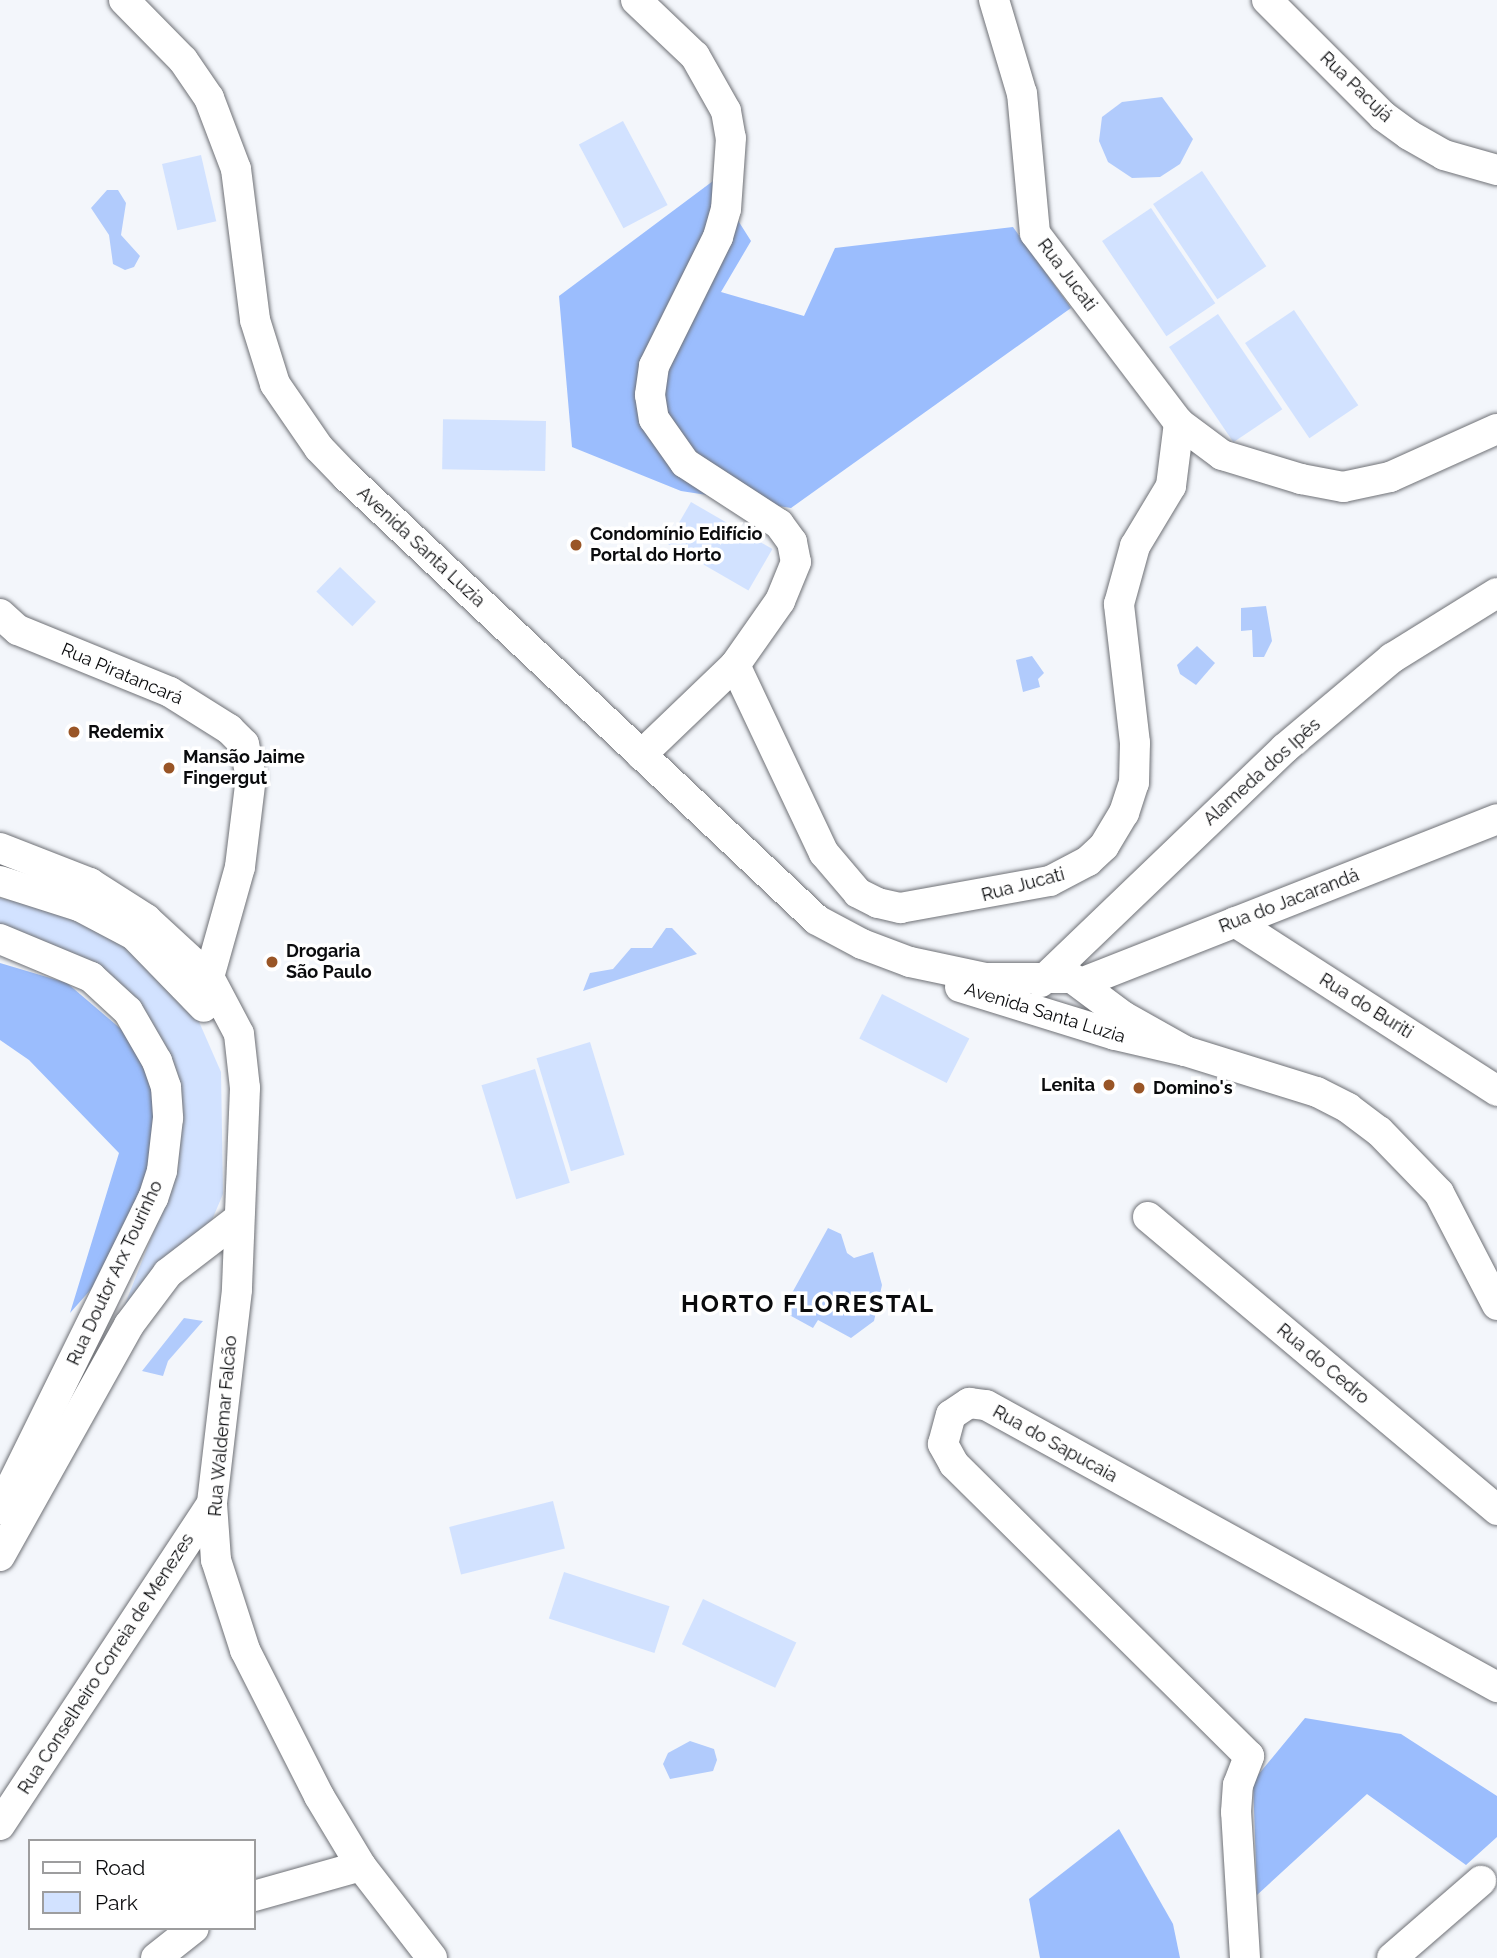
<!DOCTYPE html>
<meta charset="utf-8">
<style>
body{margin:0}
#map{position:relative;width:1497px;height:1958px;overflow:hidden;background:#f3f6fb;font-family:Raleway,sans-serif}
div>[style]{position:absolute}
.green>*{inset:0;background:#d2e2ff;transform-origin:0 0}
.forest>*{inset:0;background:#9bbdfd}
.water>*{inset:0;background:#b1cbfc}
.roads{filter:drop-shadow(0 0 2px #6f7176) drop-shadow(0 0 2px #6f7176)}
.minor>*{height:30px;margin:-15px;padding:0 15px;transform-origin:15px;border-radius:15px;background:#fff}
.dots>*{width:19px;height:19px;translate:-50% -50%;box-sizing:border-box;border:4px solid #fff;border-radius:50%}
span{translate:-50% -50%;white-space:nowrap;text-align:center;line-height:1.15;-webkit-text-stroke:7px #fff;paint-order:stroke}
.street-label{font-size:18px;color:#0a0b0d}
.poi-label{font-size:18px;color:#0a0b0d;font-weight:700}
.left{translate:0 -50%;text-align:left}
.right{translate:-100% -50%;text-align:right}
.district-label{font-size:24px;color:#0a0b0d;font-weight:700;letter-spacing:2px}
.legend{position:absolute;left:28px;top:1839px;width:228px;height:91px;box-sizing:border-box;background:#fff;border:2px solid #9d9d9e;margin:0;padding:9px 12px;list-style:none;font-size:21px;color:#0a0b0d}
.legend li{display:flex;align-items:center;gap:14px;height:35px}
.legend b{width:35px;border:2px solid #9d9d9e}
</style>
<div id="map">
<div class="green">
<i style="left:623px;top:121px;width:95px;height:50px;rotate:62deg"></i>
<i style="left:201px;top:155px;width:68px;height:40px;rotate:77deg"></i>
<i style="left:1202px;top:171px;width:115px;height:59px;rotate:56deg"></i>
<i style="left:1151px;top:208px;width:115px;height:59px;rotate:56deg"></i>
<i style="left:1294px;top:310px;width:115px;height:59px;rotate:56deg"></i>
<i style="left:1218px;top:314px;width:115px;height:59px;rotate:56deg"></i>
<i style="left:546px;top:421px;width:50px;height:103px;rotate:91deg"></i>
<i style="left:691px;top:502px;width:94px;height:48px;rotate:30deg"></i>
<i style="left:340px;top:567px;width:50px;height:34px;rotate:44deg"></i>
<i style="clip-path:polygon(0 898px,46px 908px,133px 941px,193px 1008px,221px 1072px,223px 1194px,209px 1227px,116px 1327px,178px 1170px,181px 1123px,121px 987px,0 931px)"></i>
<i style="left:882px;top:994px;width:98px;height:50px;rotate:27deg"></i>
<i style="left:590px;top:1042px;width:118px;height:56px;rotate:73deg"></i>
<i style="left:535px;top:1069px;width:119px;height:56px;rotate:73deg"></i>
<i style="left:553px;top:1501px;width:49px;height:107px;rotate:76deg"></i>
<i style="left:564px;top:1572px;width:111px;height:49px;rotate:18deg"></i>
<i style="left:703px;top:1599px;width:103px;height:50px;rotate:25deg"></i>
</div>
<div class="forest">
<i style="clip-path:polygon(713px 181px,751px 241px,721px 292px,804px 316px,835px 248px,1013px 227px,1071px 308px,791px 508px,681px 491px,572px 447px,559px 296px)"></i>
<i style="clip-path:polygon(0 963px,67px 983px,128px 1035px,154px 1091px,151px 1176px,109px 1269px,70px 1313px,119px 1153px,29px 1060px,0 1040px)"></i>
<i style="clip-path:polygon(1305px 1718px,1401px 1734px,1497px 1796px,1497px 1837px,1466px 1865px,1367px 1794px,1257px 1895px,1253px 1781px)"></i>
<i style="clip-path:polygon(1119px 1829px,1173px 1924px,1180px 1958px,1040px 1958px,1029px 1899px)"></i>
</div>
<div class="water">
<i style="clip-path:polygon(1162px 97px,1193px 139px,1180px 164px,1160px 177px,1132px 178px,1108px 162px,1099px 141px,1102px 117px,1122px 102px)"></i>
<i style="clip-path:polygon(107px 190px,118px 190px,126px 203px,121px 235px,140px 256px,134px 267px,125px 270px,113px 264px,109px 235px,91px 208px)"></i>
<i style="clip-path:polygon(1266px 606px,1272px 641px,1264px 657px,1253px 657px,1252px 630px,1241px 631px,1241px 608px)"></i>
<i style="clip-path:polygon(1197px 646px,1215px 663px,1196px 685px,1180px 674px,1177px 665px)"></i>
<i style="clip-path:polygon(1032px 656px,1044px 673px,1038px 679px,1040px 687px,1023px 692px,1016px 660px)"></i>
<i style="clip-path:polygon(666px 928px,672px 928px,697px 954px,583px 991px,590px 973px,613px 969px,631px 948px,652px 948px)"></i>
<i style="clip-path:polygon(828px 1228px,841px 1234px,847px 1253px,854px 1258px,873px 1252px,882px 1285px,874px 1321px,851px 1338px,818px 1320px,813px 1328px,782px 1311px)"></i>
<i style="clip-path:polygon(184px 1318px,203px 1321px,168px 1361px,163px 1376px,142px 1371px)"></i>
<i style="clip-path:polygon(690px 1741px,714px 1749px,717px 1760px,713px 1771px,670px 1779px,663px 1764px,668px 1753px)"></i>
</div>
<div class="roads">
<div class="minor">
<i style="left:124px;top:0;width:84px;rotate:45.5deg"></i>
<i style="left:183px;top:60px;width:46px;rotate:55.6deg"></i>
<i style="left:209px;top:98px;width:76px;rotate:69.2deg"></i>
<i style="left:236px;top:169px;width:152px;rotate:82.8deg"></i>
<i style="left:255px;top:320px;width:67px;rotate:72.6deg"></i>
<i style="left:275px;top:384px;width:78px;rotate:55.5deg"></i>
<i style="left:319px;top:448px;width:39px;rotate:46deg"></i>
<i style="left:346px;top:476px;width:647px;rotate:43.31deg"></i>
<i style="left:817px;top:920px;width:51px;rotate:28.1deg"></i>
<i style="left:862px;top:944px;width:51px;rotate:20.6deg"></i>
<i style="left:910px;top:962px;width:78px;rotate:11.9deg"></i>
<i style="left:986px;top:978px;width:86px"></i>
<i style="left:1072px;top:978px;width:64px;rotate:36.7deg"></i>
<i style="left:1123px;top:1016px;width:71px;rotate:29.4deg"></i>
<i style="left:636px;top:0;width:81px;rotate:43.5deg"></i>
<i style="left:695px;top:56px;width:63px;rotate:60.6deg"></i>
<i style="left:726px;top:111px;width:27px;rotate:80deg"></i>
<i style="left:731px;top:138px;width:71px;rotate:94deg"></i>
<i style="left:726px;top:209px;width:29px;rotate:106deg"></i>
<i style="left:718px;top:237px;width:144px;rotate:116.4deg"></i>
<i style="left:654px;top:366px;width:29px;rotate:98deg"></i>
<i style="left:650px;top:395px;width:24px;rotate:81deg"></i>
<i style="left:654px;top:419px;width:54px;rotate:54.8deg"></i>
<i style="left:685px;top:463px;width:112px;rotate:33deg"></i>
<i style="left:779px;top:524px;width:22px;rotate:54deg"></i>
<i style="left:792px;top:542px;width:20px;rotate:79deg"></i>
<i style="left:796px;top:562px;width:42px;rotate:112.3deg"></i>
<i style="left:780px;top:601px;width:78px;rotate:125.1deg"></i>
<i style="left:735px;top:665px;width:130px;rotate:136.2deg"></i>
<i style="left:1267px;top:0;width:164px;rotate:45deg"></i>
<i style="left:1383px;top:116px;width:32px;rotate:36deg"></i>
<i style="left:1409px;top:135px;width:40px;rotate:29.7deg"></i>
<i style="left:1444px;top:155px;width:55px;rotate:15.8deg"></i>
<i style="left:1179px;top:423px;width:54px;rotate:36.7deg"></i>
<i style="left:1222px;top:455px;width:83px;rotate:16.9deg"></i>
<i style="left:1301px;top:479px;width:43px;rotate:10.8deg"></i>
<i style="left:1343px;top:487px;width:48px;rotate:-12deg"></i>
<i style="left:1390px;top:477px;width:117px;rotate:-24.2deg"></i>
<i style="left:0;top:614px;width:24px;rotate:42deg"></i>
<i style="left:18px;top:630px;width:164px;rotate:22.2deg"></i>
<i style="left:170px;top:692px;width:70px;rotate:32.1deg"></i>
<i style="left:229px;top:729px;width:21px;rotate:45deg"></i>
<i style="left:244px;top:744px;width:34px;rotate:78deg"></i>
<i style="left:251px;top:777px;width:91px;rotate:97deg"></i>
<i style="left:240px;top:867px;width:114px;rotate:105.7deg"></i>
<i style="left:209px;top:977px;width:22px;rotate:137deg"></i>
<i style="left:735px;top:665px;width:208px;rotate:64.7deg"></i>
<i style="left:824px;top:853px;width:52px;rotate:49.6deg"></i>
<i style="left:858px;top:893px;width:22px;rotate:27deg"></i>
<i style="left:878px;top:903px;width:23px;rotate:13deg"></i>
<i style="left:900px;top:908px;width:152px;rotate:-10.2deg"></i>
<i style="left:1050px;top:881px;width:43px;rotate:-27.8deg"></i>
<i style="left:1088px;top:861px;width:22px;rotate:-43deg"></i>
<i style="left:1104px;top:846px;width:39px;rotate:-59deg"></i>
<i style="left:1124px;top:813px;width:32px;rotate:-72deg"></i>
<i style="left:1134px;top:783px;width:40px;rotate:-88.6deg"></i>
<i style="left:1135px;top:743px;width:140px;rotate:-96.6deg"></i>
<i style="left:1119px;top:604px;width:60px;rotate:-74.6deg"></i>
<i style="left:1135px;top:546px;width:70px;rotate:-59deg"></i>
<i style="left:1171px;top:486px;width:64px;rotate:-82.8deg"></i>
<i style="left:1179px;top:423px;width:238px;rotate:-127.2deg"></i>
<i style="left:1035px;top:233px;width:140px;rotate:-95.3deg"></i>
<i style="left:1022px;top:94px;width:98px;rotate:-106.6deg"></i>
<i style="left:0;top:848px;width:97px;rotate:21.3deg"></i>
<i style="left:90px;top:883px;width:67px;rotate:32.7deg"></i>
<i style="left:146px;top:919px;width:86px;rotate:42.6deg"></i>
<i style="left:209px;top:977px;width:64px;rotate:62.2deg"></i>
<i style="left:239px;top:1034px;width:54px;rotate:83.7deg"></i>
<i style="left:245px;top:1088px;width:202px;rotate:92.3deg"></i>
<i style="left:237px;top:1290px;width:215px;rotate:96.7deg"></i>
<i style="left:212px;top:1504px;width:56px;rotate:85.9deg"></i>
<i style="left:216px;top:1560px;width:95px;rotate:72.1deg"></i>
<i style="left:245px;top:1650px;width:164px;rotate:63.1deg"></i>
<i style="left:319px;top:1796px;width:82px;rotate:59deg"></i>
<i style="left:361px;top:1866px;width:116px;rotate:52.3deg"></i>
<i style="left:0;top:881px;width:83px;rotate:17.6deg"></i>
<i style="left:79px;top:906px;width:62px;rotate:27.8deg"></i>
<i style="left:134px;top:935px;width:100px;rotate:45.8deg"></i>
<i style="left:1235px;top:922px;width:312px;rotate:32.8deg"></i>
<i style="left:0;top:939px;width:99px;rotate:22.7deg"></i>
<i style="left:91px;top:977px;width:50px;rotate:42.6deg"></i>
<i style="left:128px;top:1011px;width:58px;rotate:59.9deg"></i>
<i style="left:157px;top:1061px;width:28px;rotate:71deg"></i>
<i style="left:166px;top:1087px;width:31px;rotate:86deg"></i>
<i style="left:168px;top:1118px;width:53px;rotate:96.5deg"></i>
<i style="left:162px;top:1171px;width:28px;rotate:108deg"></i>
<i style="left:153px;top:1198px;width:347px;rotate:116.2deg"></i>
<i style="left:1041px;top:982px;width:338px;rotate:-43.8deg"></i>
<i style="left:1285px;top:748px;width:140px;rotate:-40.1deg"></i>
<i style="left:1392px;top:658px;width:123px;rotate:-31.8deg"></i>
<i style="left:1081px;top:983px;width:447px;rotate:-21.5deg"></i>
<i style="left:960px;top:987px;width:162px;rotate:17.2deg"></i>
<i style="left:1115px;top:1035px;width:72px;rotate:12.9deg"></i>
<i style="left:1185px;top:1051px;width:138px;rotate:17.3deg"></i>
<i style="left:1317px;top:1092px;width:35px;rotate:27deg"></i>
<i style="left:1348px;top:1108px;width:39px;rotate:37deg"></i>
<i style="left:1379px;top:1131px;width:86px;rotate:45.9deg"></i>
<i style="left:1439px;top:1193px;width:126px;rotate:62.6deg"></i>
<i style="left:1148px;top:1217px;width:456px;rotate:40deg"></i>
<i style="left:0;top:1556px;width:265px;rotate:-60.8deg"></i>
<i style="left:129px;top:1325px;width:65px;rotate:-53.1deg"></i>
<i style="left:168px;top:1273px;width:87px;rotate:-37.5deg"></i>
<i style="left:0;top:1825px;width:385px;rotate:-56.6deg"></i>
<i style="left:254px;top:1896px;width:111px;rotate:-15.7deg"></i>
<i style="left:156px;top:1958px;width:48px;rotate:-38.3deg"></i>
<i style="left:1245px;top:1958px;width:146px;rotate:-93.5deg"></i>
<i style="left:1236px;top:1812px;width:27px;rotate:-86deg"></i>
<i style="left:1238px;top:1785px;width:31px;rotate:-69deg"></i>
<i style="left:1249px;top:1756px;width:415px;rotate:-135.3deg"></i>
<i style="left:954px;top:1464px;width:23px;rotate:-119deg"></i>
<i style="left:943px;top:1444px;width:30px;rotate:-75deg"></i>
<i style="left:951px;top:1415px;width:22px;rotate:-34deg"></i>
<i style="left:969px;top:1403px;width:17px;rotate:7deg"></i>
<i style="left:986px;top:1405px;width:584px;rotate:28.89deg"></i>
<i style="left:1392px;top:1958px;width:118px;rotate:-40.9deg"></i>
</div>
</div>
<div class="dots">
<i style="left:576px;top:545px;background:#995526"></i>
<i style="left:74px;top:732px;background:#995526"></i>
<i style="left:169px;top:768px;background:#995526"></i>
<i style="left:272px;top:962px;background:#995526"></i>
<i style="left:1109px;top:1085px;background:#995526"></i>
<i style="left:1139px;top:1088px;background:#995526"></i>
</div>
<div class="street-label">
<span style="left:1356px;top:87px;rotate:44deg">Rua Pacujá</span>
<span style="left:1067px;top:275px;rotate:53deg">Rua Jucati</span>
<span style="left:421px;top:547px;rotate:43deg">Avenida Santa Luzia</span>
<span style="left:122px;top:674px;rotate:23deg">Rua Piratancará</span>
<span style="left:1262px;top:772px;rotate:-42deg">Alameda dos Ipês</span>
<span style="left:1023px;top:885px;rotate:-15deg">Rua Jucati</span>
<span style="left:1289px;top:901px;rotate:-21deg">Rua do Jacarandá</span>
<span style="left:1366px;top:1006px;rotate:32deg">Rua do Buriti</span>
<span style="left:1045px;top:1013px;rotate:17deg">Avenida Santa Luzia</span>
<span style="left:115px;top:1273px;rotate:-65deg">Rua Doutor Arx Tourinho</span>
<span style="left:1323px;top:1364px;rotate:40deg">Rua do Cedro</span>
<span style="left:223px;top:1426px;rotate:-85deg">Rua Waldemar Falcão</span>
<span style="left:1055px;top:1444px;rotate:29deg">Rua do Sapucaia</span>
<span style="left:106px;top:1664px;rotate:-57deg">Rua Conselheiro Correia de Menezes</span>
</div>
<div class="poi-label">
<span class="left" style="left:590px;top:545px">Condomínio Edifício<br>Portal do Horto</span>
<span class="left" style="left:88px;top:732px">Redemix</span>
<span class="left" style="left:183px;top:768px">Mansão Jaime<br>Fingergut</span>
<span class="left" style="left:286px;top:962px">Drogaria<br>São Paulo</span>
<span class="right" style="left:1095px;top:1085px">Lenita</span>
<span class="left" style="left:1153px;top:1088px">Domino's</span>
</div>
<div class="district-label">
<span style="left:808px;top:1304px">HORTO FLORESTAL</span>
</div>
<ul class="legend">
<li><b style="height:9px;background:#fff"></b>Road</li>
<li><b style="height:19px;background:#d2e2ff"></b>Park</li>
</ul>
</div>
